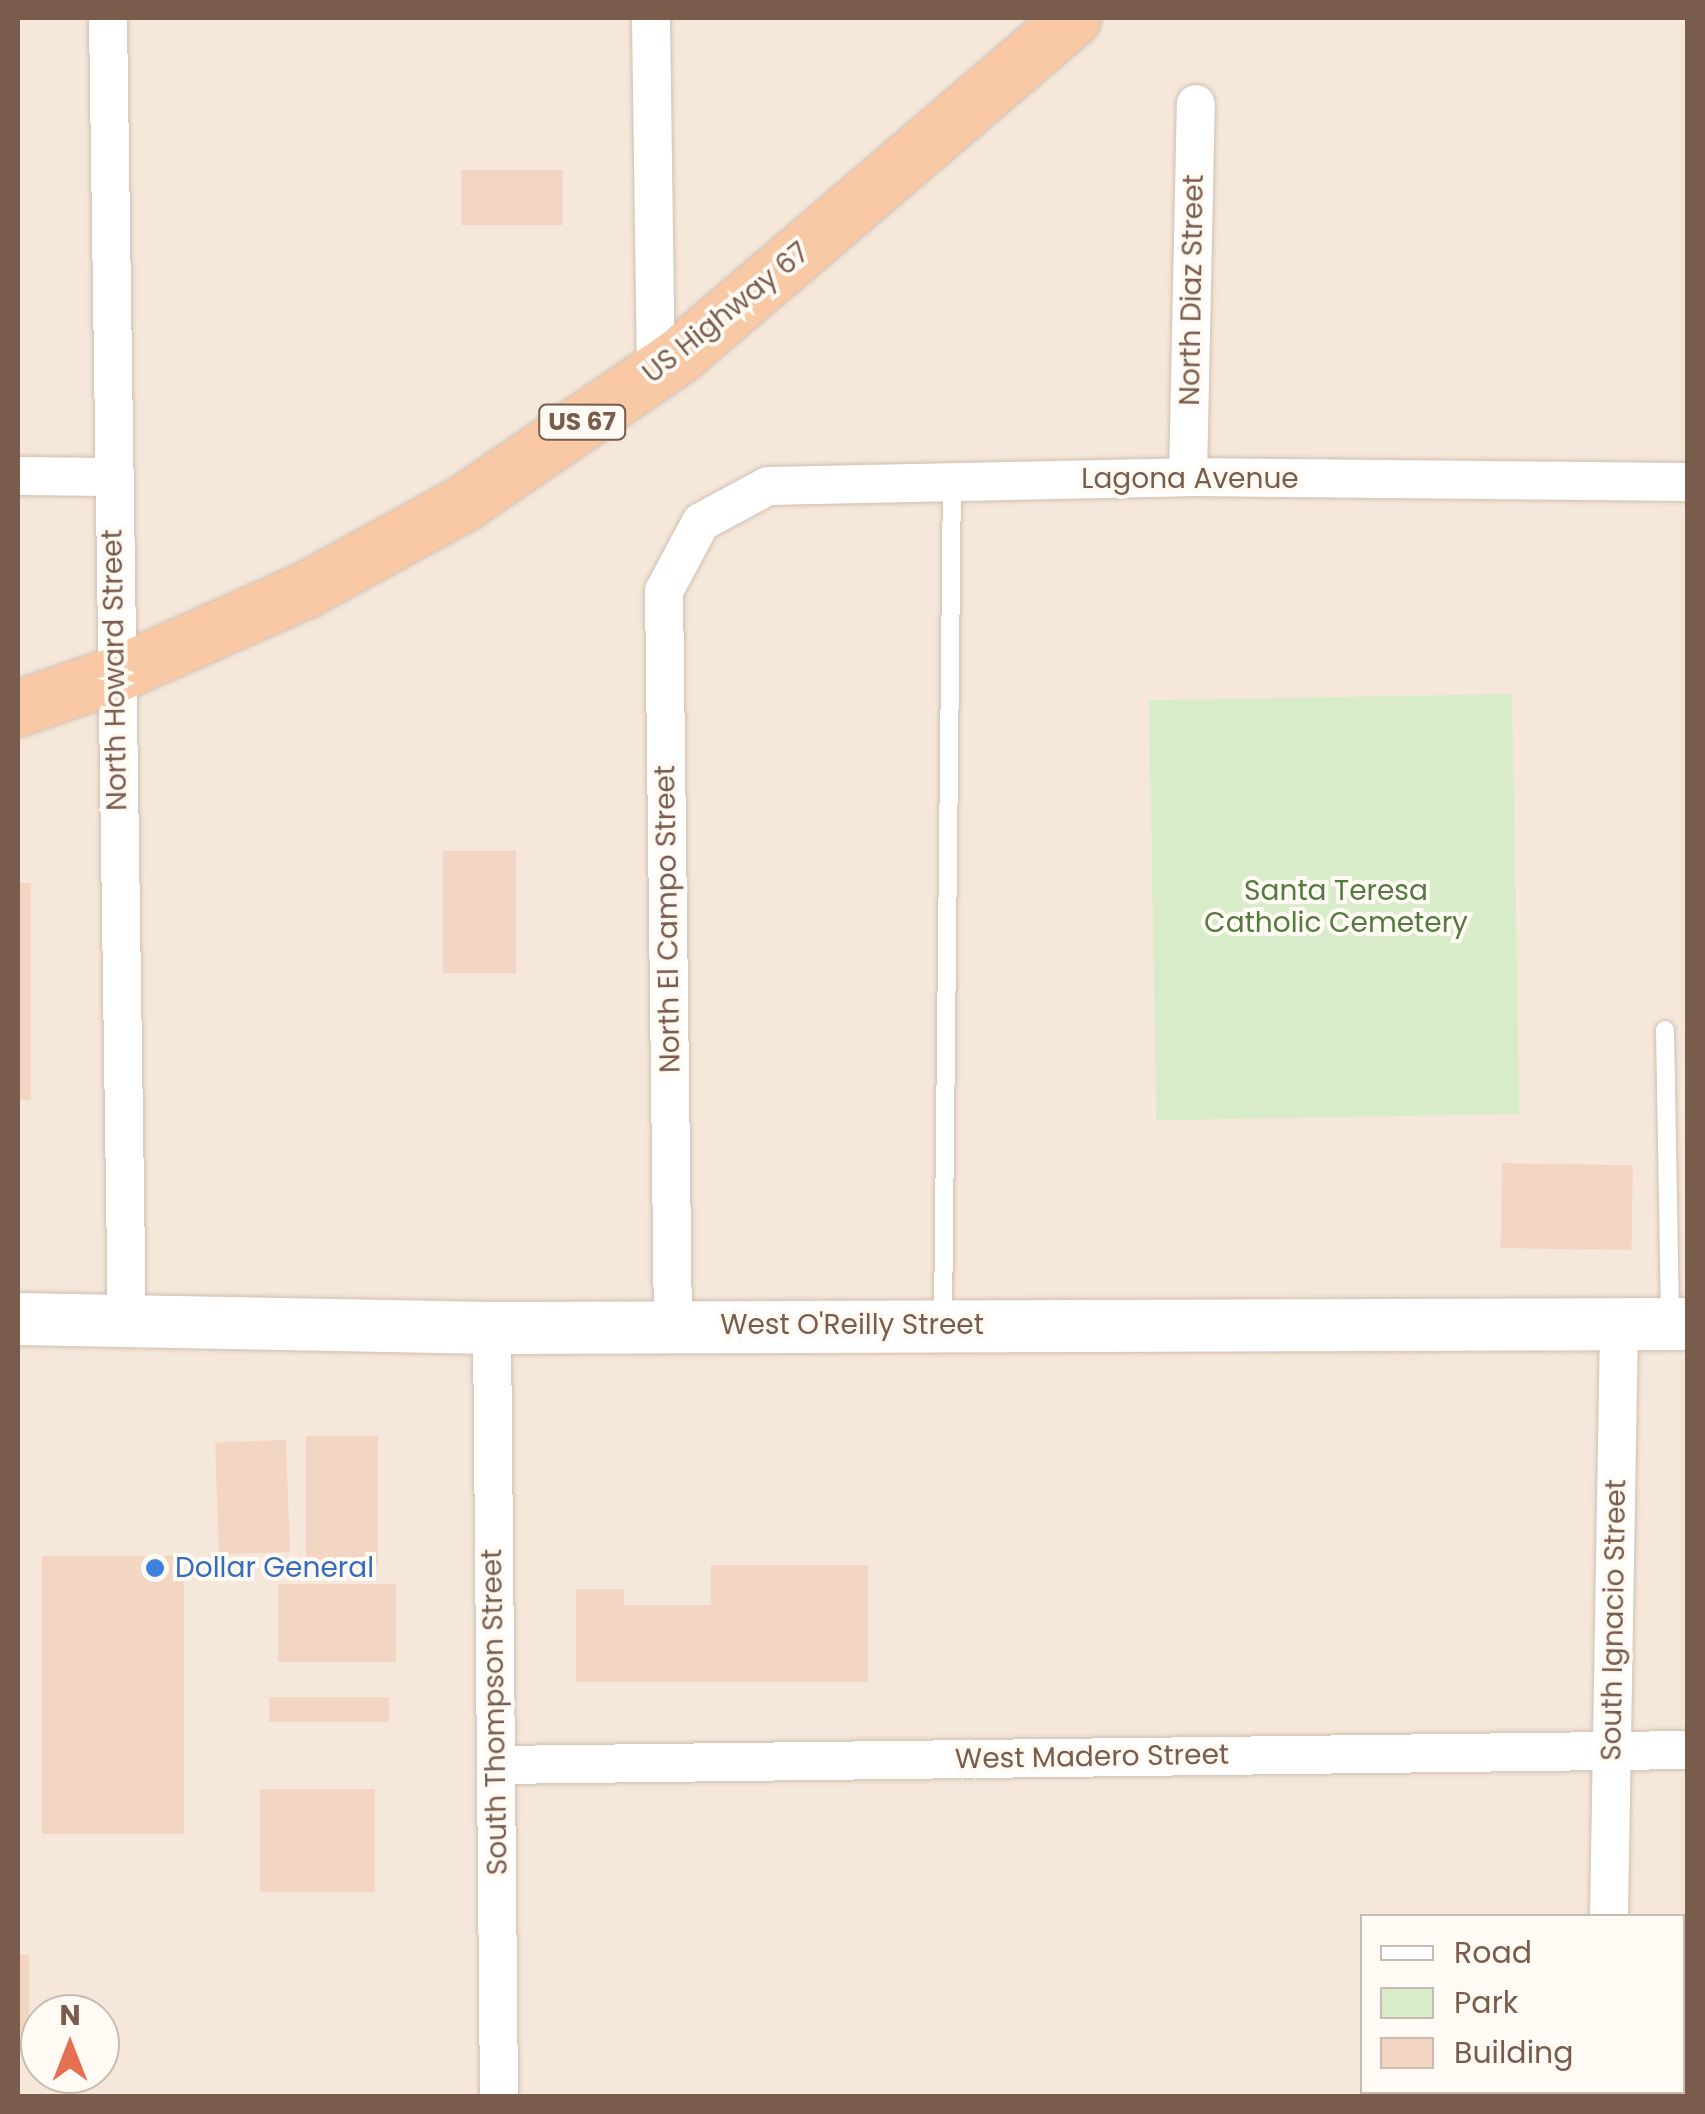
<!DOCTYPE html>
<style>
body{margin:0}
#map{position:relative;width:1705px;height:2114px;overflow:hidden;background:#fdf6ec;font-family:Poppins,sans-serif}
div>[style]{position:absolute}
.residential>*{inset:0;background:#f5e8da}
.green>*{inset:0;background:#d8ecc9;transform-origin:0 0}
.building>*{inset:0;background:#f3d5c3;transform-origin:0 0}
.roads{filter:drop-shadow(0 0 2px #d1beb0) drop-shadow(0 0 2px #d1beb0)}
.service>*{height:18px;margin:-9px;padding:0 9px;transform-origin:9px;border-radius:9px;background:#fff}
.minor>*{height:38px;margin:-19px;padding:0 19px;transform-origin:19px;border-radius:19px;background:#fff}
.secondary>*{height:52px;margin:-26px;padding:0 26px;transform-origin:26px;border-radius:26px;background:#fff}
.trunk>*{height:55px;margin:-27.5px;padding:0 27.5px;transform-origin:27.5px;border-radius:27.5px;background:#f9c8a4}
.dots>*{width:28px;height:28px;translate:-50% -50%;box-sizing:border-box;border:5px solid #fffaf3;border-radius:50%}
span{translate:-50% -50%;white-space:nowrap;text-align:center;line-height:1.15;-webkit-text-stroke:8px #fffaf3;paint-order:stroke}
.shield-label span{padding:2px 8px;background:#fffaf3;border:2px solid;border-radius:8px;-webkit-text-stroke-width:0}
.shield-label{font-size:25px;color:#7a5c4d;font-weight:700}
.street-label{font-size:28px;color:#7a5c4d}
.park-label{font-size:28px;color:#537a41}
.shop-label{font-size:28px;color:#366cbe}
.left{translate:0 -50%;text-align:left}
.frame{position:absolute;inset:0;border:20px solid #7a5c4d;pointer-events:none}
.legend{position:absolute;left:1360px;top:1914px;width:325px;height:180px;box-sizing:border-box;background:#fffaf3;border:2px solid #cabbb1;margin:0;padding:12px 18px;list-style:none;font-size:30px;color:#7a5c4d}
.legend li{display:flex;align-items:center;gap:20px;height:50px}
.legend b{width:50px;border:2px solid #cabbb1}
.north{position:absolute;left:20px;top:1994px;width:100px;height:100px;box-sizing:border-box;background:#fffaf3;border:2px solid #cabbb1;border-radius:50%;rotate:0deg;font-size:28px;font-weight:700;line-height:40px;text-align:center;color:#7a5c4d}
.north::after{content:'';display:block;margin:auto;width:35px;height:45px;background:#e76f51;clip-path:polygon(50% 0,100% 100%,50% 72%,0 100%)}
</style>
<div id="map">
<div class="residential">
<i style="clip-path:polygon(evenodd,18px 18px,1687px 18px,1687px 2096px,18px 2096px,18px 18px,1362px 1916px,1682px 1916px,1682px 2092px,1362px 2092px,1362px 1916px,18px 18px,40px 2014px,100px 2014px,100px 2074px,40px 2074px,40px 2014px)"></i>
</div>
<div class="green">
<i style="left:1512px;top:694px;width:420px;height:363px;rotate:89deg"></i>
</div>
<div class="building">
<i style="left:461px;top:170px;width:102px;height:55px"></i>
<i style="left:443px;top:851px;width:73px;height:122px"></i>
<i style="left:18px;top:883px;width:13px;height:217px"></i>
<i style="left:1502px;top:1163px;width:131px;height:85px;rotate:1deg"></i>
<i style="left:306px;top:1436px;width:72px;height:129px"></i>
<i style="left:286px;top:1440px;width:112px;height:71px;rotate:88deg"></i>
<i style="left:42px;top:1556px;width:142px;height:278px"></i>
<i style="clip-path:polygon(711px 1565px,868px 1565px,868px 1682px,576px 1682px,576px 1589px,624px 1589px,624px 1605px,711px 1605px)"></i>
<i style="left:278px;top:1584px;width:118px;height:78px"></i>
<i style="left:269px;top:1697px;width:120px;height:25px"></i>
<i style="left:260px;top:1789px;width:115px;height:103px"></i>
<i style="left:18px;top:1955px;width:11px;height:99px"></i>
</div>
<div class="roads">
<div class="service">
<i style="left:1665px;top:1030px;width:288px;rotate:89deg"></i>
<i style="left:943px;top:1321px;width:839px;rotate:-89.39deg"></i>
</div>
<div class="minor">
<i style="left:108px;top:18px;width:1304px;rotate:89.17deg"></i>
<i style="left:651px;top:18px;width:353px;rotate:89.2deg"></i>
<i style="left:18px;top:476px;width:94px;rotate:0.6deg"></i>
<i style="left:1188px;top:477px;width:373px;rotate:-88.8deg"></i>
<i style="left:673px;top:1326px;width:735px;rotate:-90.7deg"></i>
<i style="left:664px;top:591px;width:78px;rotate:-61.8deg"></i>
<i style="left:701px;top:522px;width:76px;rotate:-28.2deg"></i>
<i style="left:768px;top:486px;width:420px;rotate:-1.2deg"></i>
<i style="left:1188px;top:477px;width:500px;rotate:0.57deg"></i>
<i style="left:492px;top:1328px;width:768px;rotate:89.48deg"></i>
<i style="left:496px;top:1765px;width:1192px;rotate:-0.72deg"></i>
<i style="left:1609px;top:1916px;width:592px;rotate:-89.03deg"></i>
<i style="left:1606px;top:2096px;width:4px;rotate:-90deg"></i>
</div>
<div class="secondary">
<i style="left:18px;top:1319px;width:474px;rotate:1.1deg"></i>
<i style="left:492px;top:1328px;width:1196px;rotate:-0.19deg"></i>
</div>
<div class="trunk">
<i style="left:18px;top:708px;width:102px;rotate:-19deg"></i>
<i style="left:114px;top:675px;width:211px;rotate:-24deg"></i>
<i style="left:307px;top:589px;width:180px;rotate:-28.8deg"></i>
<i style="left:465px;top:502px;width:257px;rotate:-34.4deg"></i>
<i style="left:677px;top:357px;width:521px;rotate:-40.57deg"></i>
</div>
</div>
<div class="dots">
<i style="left:155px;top:1568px;background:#3f7fe0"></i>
</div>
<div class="shield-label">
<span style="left:582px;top:422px">US 67</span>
</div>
<div class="street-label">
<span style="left:1192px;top:290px;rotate:-89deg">North Diaz Street</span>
<span style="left:726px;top:313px;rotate:-39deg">US Highway 67</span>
<span style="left:1190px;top:479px">Lagona Avenue</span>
<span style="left:115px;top:670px;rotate:-91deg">North Howard Street</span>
<span style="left:668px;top:919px;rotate:-91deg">North El Campo Street</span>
<span style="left:852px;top:1325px">West O'Reilly Street</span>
<span style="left:1614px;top:1620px;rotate:-89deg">South Ignacio Street</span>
<span style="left:495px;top:1712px;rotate:-91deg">South Thompson Street</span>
<span style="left:1092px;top:1757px;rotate:-1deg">West Madero Street</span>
</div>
<div class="park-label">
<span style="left:1336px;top:907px">Santa Teresa<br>Catholic Cemetery</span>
</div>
<div class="shop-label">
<span class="left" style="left:175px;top:1568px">Dollar General</span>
</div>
<div class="frame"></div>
<ul class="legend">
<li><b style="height:12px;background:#fff"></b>Road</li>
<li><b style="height:28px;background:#d8ecc9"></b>Park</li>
<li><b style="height:28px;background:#f3d5c3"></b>Building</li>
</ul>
<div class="north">N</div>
</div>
